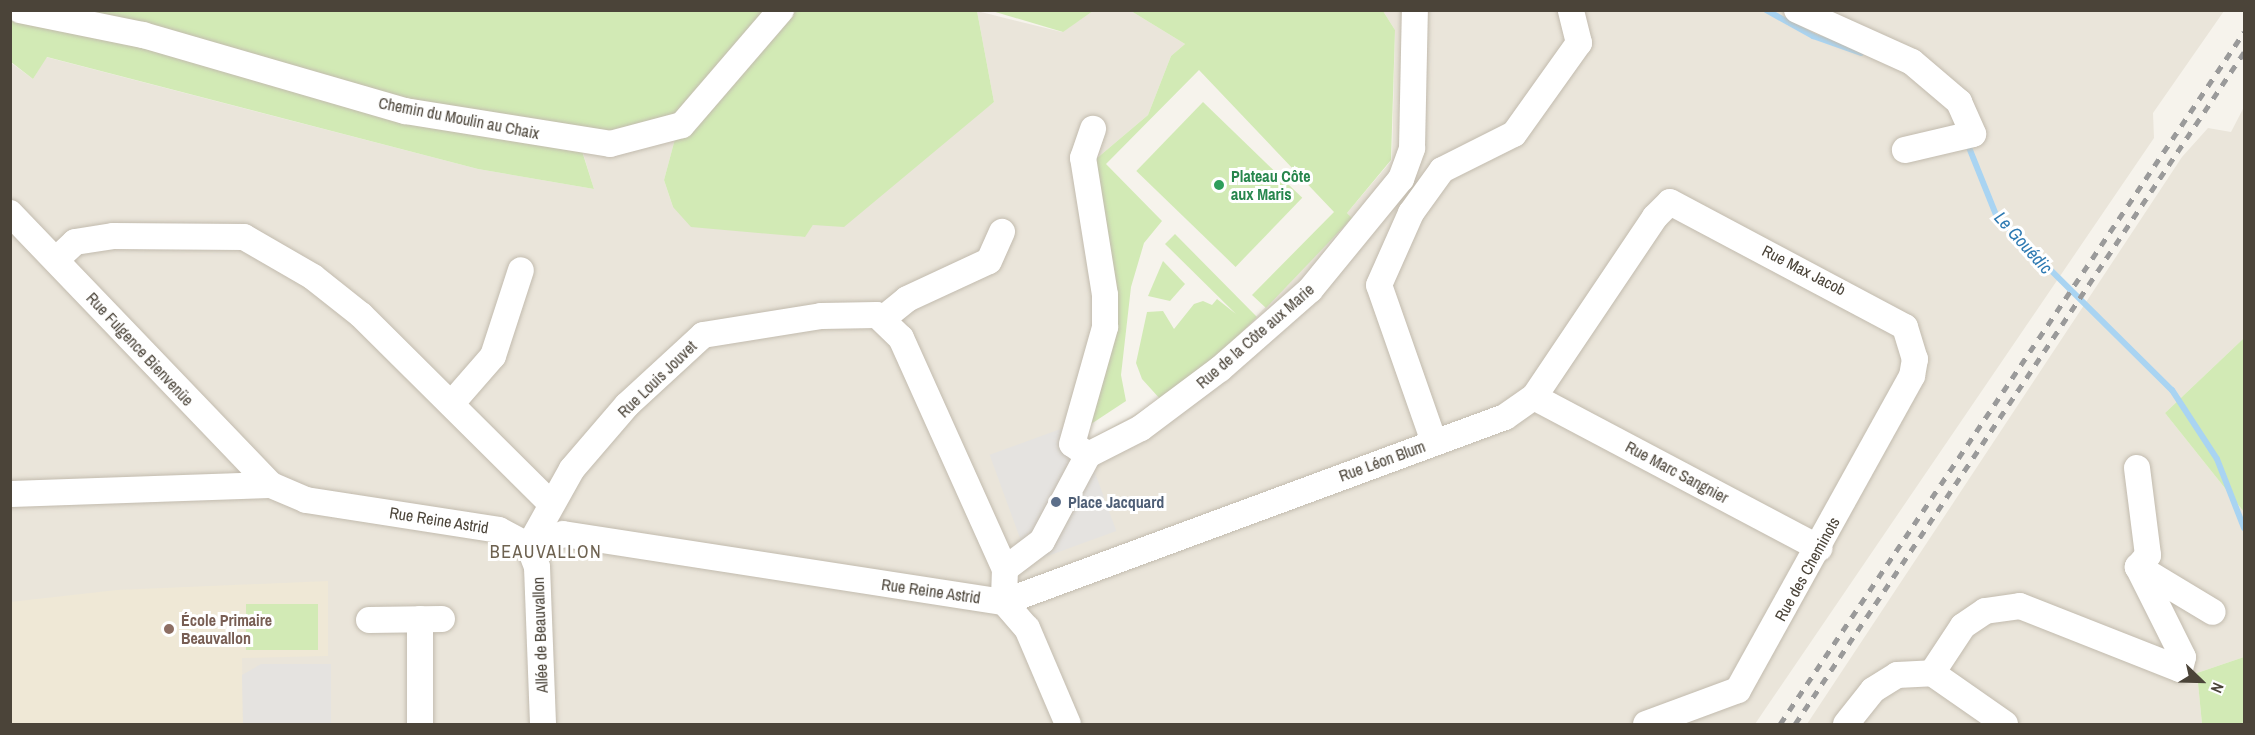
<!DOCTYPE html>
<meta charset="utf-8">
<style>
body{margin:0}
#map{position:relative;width:2255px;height:735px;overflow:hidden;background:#f6f3ec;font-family:"Archivo Narrow",sans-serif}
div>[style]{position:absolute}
.residential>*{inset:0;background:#eae5da}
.education>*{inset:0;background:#efe8d6}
.green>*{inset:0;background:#d2eab5;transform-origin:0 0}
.parking>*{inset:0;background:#e5e3e0;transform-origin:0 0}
.stream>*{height:6px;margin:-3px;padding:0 3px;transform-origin:3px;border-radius:3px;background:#a9d4f2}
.roads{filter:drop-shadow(0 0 2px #c2bbae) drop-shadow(0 0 2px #c2bbae)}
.minor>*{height:26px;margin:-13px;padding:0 13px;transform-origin:13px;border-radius:13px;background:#fff}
.rail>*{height:4.5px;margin-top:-2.25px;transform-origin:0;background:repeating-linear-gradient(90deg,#9a9a9a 0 8px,transparent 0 16px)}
.dots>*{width:16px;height:16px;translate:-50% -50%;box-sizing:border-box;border:3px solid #fff;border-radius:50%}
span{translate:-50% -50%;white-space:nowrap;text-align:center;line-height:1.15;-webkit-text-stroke:6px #fff;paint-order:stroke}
.street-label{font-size:16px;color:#4b4439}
.leisure-label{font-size:16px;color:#27864d;font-weight:700}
.left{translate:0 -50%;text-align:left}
.service-label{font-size:16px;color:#4e5e75;font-weight:700}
.education-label{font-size:16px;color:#785e54;font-weight:700}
.water-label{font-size:18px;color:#2e7ab2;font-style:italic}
.neighbourhood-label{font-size:18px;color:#6e6250;letter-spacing:1.5px}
.frame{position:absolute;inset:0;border:12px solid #4b4439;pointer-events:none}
.north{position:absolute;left:2171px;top:651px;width:60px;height:60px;-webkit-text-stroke:4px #fff;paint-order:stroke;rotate:113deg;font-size:16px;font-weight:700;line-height:24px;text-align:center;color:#4b4439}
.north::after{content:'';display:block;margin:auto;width:21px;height:27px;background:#4b4439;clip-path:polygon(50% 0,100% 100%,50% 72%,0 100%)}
</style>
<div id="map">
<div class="residential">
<i style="clip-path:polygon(977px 11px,1062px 32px,1093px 11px,1131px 11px,1185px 44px,1171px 56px,1148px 115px,1096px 159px,1116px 303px,1106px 372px,1089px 420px,1090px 439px,1161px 400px,1213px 361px,1352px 218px,1347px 213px,1392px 160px,1395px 30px,1383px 11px,2224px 11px,2153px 113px,2154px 138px,1755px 724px,11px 724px,10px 62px,33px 79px,46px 57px,478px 169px,594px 189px,582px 150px,676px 135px,664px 180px,673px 207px,722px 227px,804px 237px,813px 225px,835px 223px,994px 102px)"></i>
<i style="clip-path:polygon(2244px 107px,2244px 338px,2165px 413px,2244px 512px,2244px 657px,2197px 673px,2202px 724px,1807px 724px,2182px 157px,2208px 128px,2231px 132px)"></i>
</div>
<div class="education">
<i style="clip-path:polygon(328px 581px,328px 656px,242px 658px,243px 724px,11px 724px,10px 602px,117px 590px)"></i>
</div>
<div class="green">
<i style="clip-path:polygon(10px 11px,977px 11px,994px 102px,844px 227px,813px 225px,805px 237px,691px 227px,673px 207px,664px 180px,676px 135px,582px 151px,594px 189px,478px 169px,47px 57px,33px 79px,11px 62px)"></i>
<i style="clip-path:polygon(992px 11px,1093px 11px,1063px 32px)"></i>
<i style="clip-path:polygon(1131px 11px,1383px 11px,1395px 30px,1391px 160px,1347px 213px,1352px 218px,1266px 308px,1252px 295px,1334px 212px,1199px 70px,1106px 164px,1162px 221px,1144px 243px,1131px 287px,1121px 375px,1126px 401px,1088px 426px,1106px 372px,1116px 303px,1096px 159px,1148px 115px,1171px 56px,1185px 44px)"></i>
<i style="left:1203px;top:102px;width:138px;height:96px;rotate:44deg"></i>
<i style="clip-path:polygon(1175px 234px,1257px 317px,1213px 361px,1161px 400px,1142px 379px,1136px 363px,1147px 312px,1163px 311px,1174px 329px,1194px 304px,1203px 301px,1212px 305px,1217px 299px,1236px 314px,1165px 244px)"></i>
<i style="clip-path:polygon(1163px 261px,1185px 284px,1170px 301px,1148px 296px)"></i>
<i style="clip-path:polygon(2244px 338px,2244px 512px,2165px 413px)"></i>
<i style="left:246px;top:604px;width:72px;height:46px"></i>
<i style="clip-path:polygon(2244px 657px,2244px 724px,2202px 724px,2197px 673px)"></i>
</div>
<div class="parking">
<i style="left:1077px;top:423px;width:115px;height:93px;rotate:70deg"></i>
<i style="clip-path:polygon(261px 664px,331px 664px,331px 724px,243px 724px,242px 675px)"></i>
</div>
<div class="stream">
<i style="left:1766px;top:10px;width:54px;rotate:29deg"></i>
<i style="left:1813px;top:36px;width:51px;rotate:19.5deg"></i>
<i style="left:1966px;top:140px;width:83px;rotate:68.1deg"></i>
<i style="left:1997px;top:217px;width:246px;rotate:44.7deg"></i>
<i style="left:2172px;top:390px;width:82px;rotate:56.9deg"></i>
<i style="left:2217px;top:459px;width:74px;rotate:68.6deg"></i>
</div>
<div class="roads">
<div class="minor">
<i style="left:20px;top:10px;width:126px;rotate:11.5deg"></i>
<i style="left:143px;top:35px;width:273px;rotate:16.2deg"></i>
<i style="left:405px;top:111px;width:208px;rotate:9.1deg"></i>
<i style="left:610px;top:144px;width:74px;rotate:-14.8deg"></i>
<i style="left:682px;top:125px;width:152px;rotate:-49.3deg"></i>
<i style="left:1797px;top:10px;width:126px;rotate:24.3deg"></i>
<i style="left:1912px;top:62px;width:62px;rotate:40.4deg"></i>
<i style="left:1959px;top:102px;width:35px;rotate:66deg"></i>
<i style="left:1973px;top:134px;width:70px;rotate:166.8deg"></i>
<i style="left:10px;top:213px;width:377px;rotate:46.2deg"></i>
<i style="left:271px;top:485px;width:38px;rotate:23deg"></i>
<i style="left:306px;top:500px;width:195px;rotate:8.8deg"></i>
<i style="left:499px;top:530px;width:34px;rotate:28deg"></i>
<i style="left:58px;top:258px;width:23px;rotate:-43deg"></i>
<i style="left:75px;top:242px;width:38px;rotate:-9deg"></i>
<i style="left:113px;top:236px;width:131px;rotate:0.4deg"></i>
<i style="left:244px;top:237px;width:80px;rotate:30.1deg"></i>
<i style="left:313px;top:277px;width:61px;rotate:38.4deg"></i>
<i style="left:361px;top:315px;width:267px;rotate:44.8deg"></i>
<i style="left:885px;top:317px;width:28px;rotate:-39deg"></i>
<i style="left:907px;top:299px;width:90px;rotate:-24.9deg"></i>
<i style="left:989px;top:261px;width:32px;rotate:-66deg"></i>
<i style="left:1534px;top:397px;width:323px;rotate:27.9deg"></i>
<i style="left:452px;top:403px;width:62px;rotate:-48.9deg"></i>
<i style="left:493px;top:356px;width:90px;rotate:-72deg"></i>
<i style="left:1434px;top:442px;width:166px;rotate:-109.3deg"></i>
<i style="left:1379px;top:285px;width:79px;rotate:-66deg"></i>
<i style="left:1411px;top:213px;width:53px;rotate:-54.2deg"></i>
<i style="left:1442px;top:170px;width:80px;rotate:-26.6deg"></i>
<i style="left:1514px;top:134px;width:112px;rotate:-54.5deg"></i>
<i style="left:1579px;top:43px;width:34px;rotate:-104deg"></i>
<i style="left:1088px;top:455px;width:59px;rotate:-27deg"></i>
<i style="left:1141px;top:428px;width:99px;rotate:-36.8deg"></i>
<i style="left:1220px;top:369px;width:120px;rotate:-41.3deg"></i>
<i style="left:1310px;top:290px;width:144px;rotate:-50.7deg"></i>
<i style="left:1401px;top:179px;width:33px;rotate:-70deg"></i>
<i style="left:1412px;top:148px;width:138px;rotate:-88.8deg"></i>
<i style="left:2137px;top:468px;width:88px;rotate:82.8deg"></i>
<i style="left:2148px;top:555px;width:16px;rotate:130deg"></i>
<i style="left:10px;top:494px;width:261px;rotate:-2deg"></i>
<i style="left:529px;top:546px;width:36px;rotate:-19deg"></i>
<i style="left:563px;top:534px;width:446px;rotate:8.8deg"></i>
<i style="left:1004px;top:602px;width:534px;rotate:-20.27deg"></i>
<i style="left:1505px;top:417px;width:35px;rotate:-35deg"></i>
<i style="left:1534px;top:397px;width:217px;rotate:-56.1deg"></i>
<i style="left:1655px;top:217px;width:21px;rotate:-45deg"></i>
<i style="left:1670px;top:202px;width:266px;rotate:28deg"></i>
<i style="left:1905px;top:327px;width:34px;rotate:73deg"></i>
<i style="left:1915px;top:359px;width:17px;rotate:100deg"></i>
<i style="left:1912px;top:376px;width:359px;rotate:119deg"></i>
<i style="left:1738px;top:690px;width:98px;rotate:159.7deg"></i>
<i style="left:529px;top:546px;width:88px;rotate:-60.8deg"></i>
<i style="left:572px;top:469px;width:84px;rotate:-49.3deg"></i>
<i style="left:627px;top:405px;width:103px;rotate:-42.6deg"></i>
<i style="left:703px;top:335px;width:120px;rotate:-9.1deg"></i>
<i style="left:821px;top:316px;width:56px;rotate:-1deg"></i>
<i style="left:877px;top:315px;width:33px;rotate:44deg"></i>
<i style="left:901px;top:338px;width:253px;rotate:65.8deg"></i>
<i style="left:1005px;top:569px;width:33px;rotate:92deg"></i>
<i style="left:529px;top:546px;width:22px;rotate:69deg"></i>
<i style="left:537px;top:567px;width:157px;rotate:87.8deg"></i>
<i style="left:2138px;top:567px;width:87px;rotate:31deg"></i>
<i style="left:1005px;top:569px;width:46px;rotate:-37.1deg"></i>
<i style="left:1042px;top:541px;width:98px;rotate:-61.9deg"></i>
<i style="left:1088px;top:455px;width:19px;rotate:-145deg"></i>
<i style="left:1072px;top:444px;width:122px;rotate:-74.2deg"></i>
<i style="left:1105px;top:327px;width:32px;rotate:-90deg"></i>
<i style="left:1105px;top:295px;width:139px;rotate:-99.1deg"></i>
<i style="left:1083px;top:158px;width:31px;rotate:-71deg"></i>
<i style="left:1004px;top:602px;width:35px;rotate:49deg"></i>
<i style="left:1027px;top:628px;width:104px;rotate:66.9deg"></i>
<i style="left:420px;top:619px;width:105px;rotate:90deg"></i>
<i style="left:369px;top:620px;width:73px;rotate:-0.8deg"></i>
<i style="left:1932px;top:673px;width:56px;rotate:-56.6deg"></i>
<i style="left:1963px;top:626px;width:27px;rotate:-34deg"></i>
<i style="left:1985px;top:611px;width:35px;rotate:-8deg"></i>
<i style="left:2020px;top:606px;width:172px;rotate:21.5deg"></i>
<i style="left:2180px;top:669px;width:12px;rotate:-76deg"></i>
<i style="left:2183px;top:657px;width:101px;rotate:-116.6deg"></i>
<i style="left:1932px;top:673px;width:89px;rotate:34.9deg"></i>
<i style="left:1846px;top:724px;width:43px;rotate:-51.5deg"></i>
<i style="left:1873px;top:690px;width:28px;rotate:-32deg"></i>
<i style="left:1897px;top:675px;width:35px;rotate:-3deg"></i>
</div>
</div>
<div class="rail">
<i style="left:1780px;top:724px;width:833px;rotate:-56.16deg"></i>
<i style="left:1795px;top:724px;width:808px;rotate:-56.25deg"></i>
</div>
<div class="dots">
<i style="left:1219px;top:185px;background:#2e9e5b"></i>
<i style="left:1056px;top:502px;background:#5c6f8a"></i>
<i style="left:169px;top:629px;background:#8d6e63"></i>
</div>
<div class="street-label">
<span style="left:459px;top:118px;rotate:11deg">Chemin du Moulin au Chaix</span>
<span style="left:1804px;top:270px;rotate:27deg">Rue Max Jacob</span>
<span style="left:1255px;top:336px;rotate:-41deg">Rue de la Côte aux Marie</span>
<span style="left:140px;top:349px;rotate:47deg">Rue Fulgence Bienvenüe</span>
<span style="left:657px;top:379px;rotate:-44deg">Rue Louis Jouvet</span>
<span style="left:1382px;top:461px;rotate:-20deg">Rue Léon Blum</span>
<span style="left:1677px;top:472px;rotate:28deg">Rue Marc Sangnier</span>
<span style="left:439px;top:520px;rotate:9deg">Rue Reine Astrid</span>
<span style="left:1807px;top:569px;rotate:-61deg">Rue des Cheminots</span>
<span style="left:931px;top:591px;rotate:8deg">Rue Reine Astrid</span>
<span style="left:540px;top:635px;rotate:-92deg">Allée de Beauvallon</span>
</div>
<div class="leisure-label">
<span class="left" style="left:1231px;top:185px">Plateau Côte<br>aux Maris</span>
</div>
<div class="service-label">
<span class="left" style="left:1068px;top:502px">Place Jacquard</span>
</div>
<div class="education-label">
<span class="left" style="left:181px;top:629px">École Primaire<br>Beauvallon</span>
</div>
<div class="water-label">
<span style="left:2023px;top:243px;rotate:48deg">Le Gouédic</span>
</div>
<div class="neighbourhood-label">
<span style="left:546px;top:552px">BEAUVALLON</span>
</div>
<div class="frame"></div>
<div class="north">N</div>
</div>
